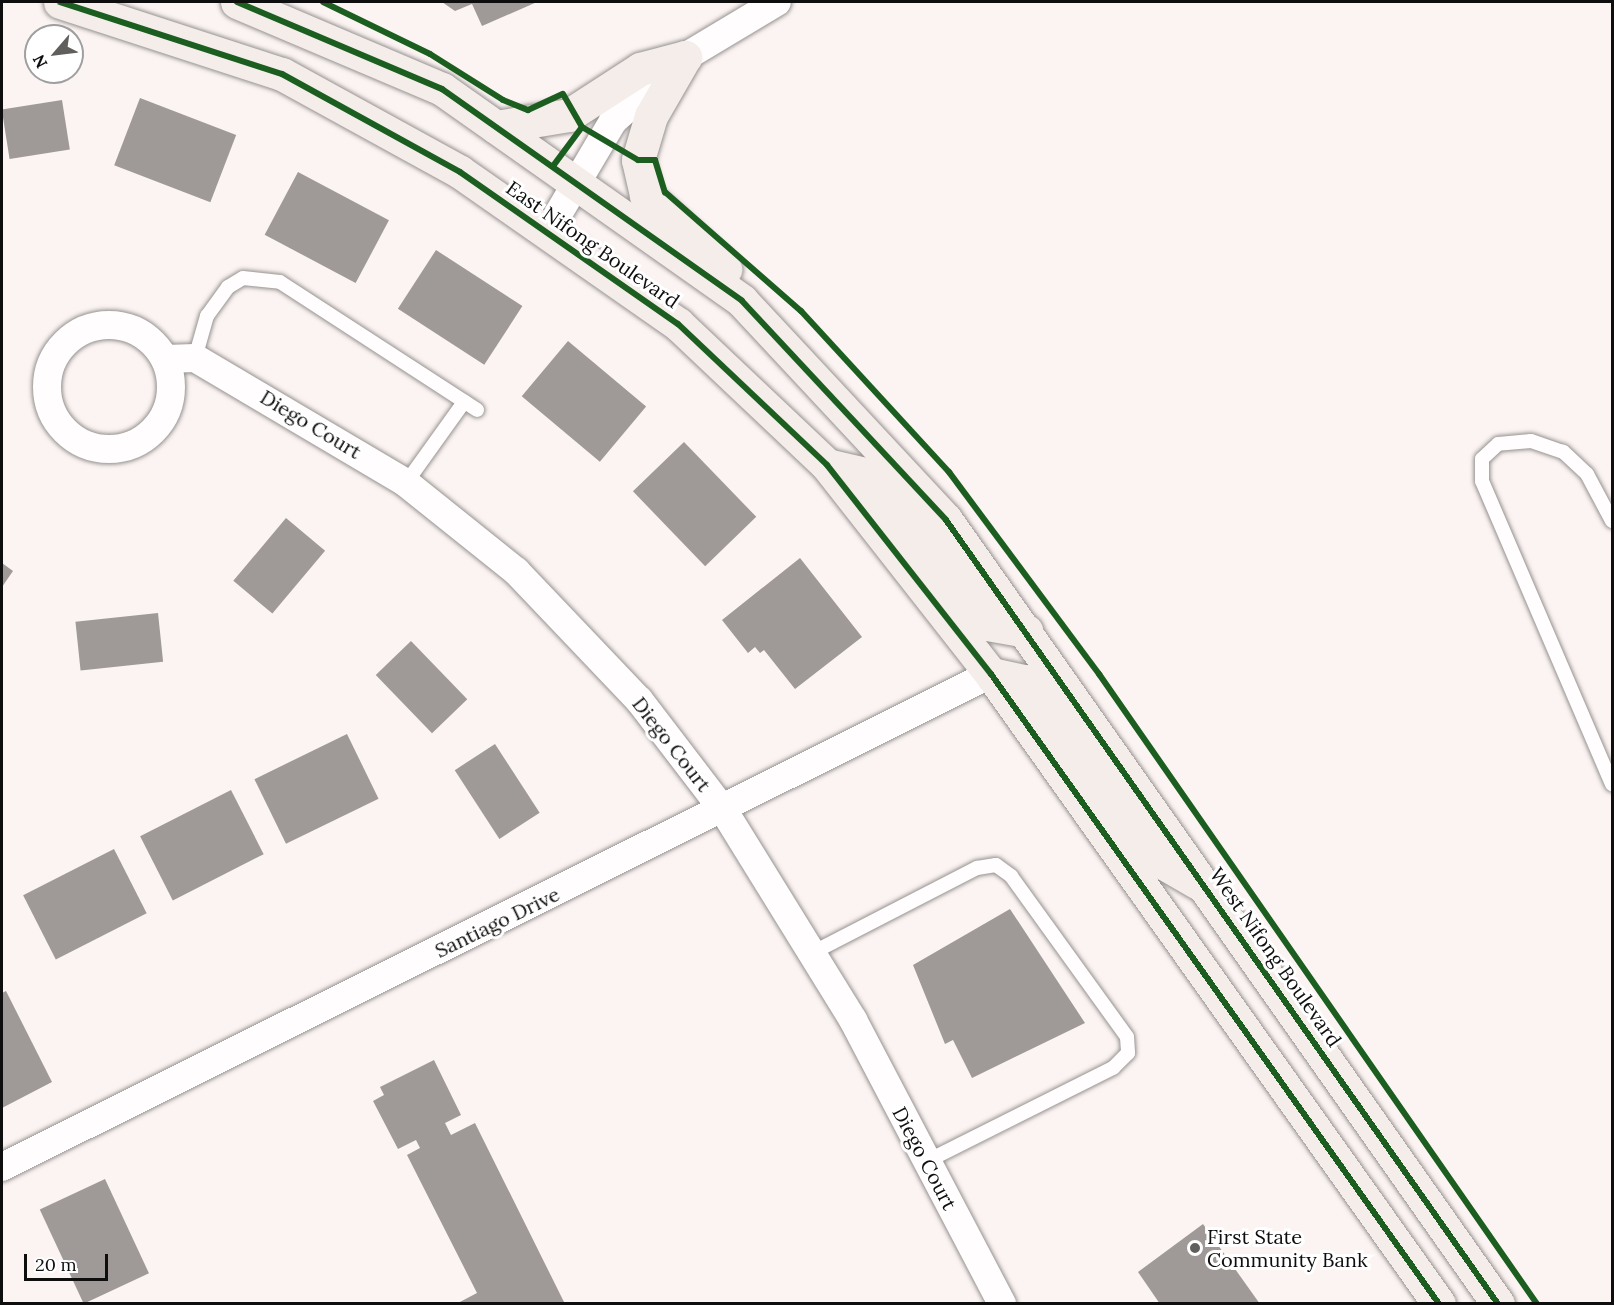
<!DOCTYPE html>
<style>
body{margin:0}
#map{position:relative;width:1614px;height:1305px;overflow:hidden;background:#fcf4f2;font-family:Lora,serif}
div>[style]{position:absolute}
.building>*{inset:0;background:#9f9998;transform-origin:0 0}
.roads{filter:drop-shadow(0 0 2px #959291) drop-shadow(0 0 2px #959291)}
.service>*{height:14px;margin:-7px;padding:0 7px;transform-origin:7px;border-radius:7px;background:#fffdfd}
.minor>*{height:28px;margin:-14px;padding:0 14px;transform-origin:14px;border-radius:14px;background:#fffdfd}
.minor>.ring{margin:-14px;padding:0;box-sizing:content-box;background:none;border:28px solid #fffdfd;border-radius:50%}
.secondary>*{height:33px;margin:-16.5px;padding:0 16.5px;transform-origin:16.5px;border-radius:16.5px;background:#f5edea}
.cycleway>*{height:6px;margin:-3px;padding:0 3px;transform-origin:3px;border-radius:3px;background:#1b5e20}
.dots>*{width:16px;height:16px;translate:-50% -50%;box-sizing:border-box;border:3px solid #fff;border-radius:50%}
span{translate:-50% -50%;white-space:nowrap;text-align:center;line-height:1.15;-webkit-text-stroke:6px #fff;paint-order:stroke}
.street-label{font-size:20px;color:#0e0e0e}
.poi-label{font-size:20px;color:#0e0e0e}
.left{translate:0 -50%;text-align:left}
.frame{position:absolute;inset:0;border:3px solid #0e0e0e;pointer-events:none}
.north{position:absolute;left:24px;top:24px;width:60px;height:60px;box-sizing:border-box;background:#fff;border:2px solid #9f9f9f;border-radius:50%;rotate:242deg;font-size:16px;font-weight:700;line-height:24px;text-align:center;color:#0e0e0e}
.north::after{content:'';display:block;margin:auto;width:21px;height:27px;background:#615e5e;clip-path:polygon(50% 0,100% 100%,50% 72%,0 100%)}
.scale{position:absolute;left:24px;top:1254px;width:84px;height:27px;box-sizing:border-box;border:3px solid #0e0e0e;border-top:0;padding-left:8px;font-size:18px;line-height:21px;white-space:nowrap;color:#0e0e0e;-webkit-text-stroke:4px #fff;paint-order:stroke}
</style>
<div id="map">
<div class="building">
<i style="clip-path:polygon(442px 2px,537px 2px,482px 26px,472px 4px,455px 11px)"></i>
<i style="left:140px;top:98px;width:103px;height:72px;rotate:21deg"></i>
<i style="left:62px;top:100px;width:50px;height:61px;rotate:81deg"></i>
<i style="left:298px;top:172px;width:103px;height:71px;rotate:28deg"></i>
<i style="left:436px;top:250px;width:103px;height:70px;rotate:33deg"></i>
<i style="left:568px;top:341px;width:102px;height:72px;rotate:40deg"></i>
<i style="left:684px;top:442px;width:104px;height:71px;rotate:46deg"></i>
<i style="left:286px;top:518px;width:51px;height:82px;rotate:40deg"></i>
<i style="clip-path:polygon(800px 558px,862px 637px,795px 689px,764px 650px,760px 653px,755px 647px,748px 653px,722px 620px)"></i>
<i style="clip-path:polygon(2px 563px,13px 571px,2px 587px)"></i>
<i style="left:158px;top:613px;width:49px;height:83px;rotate:84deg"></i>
<i style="left:411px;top:641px;width:81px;height:49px;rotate:46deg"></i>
<i style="left:347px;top:734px;width:72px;height:103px;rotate:64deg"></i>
<i style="left:495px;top:744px;width:82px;height:48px;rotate:57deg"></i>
<i style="left:231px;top:790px;width:72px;height:102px;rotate:63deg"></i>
<i style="left:114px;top:849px;width:72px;height:102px;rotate:63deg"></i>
<i style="clip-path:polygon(1010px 909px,1085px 1023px,972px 1078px,953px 1040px,945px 1044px,913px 965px)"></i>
<i style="clip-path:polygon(6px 991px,52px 1082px,2px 1108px,2px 993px)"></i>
<i style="clip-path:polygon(434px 1060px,461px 1115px,445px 1123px,451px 1135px,475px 1123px,565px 1304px,456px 1304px,477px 1293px,407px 1155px,420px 1148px,416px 1140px,398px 1149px,373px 1101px,384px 1095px,380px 1087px)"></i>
<i style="left:105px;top:1179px;width:104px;height:72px;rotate:65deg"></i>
<i style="clip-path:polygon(1203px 1224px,1260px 1304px,1160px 1304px,1138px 1272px)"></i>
</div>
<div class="roads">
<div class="service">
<i style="left:195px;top:358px;width:44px;rotate:-74.1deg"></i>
<i style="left:207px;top:316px;width:36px;rotate:-54deg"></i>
<i style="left:228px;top:287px;width:17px;rotate:-31deg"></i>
<i style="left:243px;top:278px;width:37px;rotate:6deg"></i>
<i style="left:280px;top:282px;width:235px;rotate:33deg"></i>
<i style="left:406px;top:483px;width:100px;rotate:-54.4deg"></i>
<i style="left:1612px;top:521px;width:53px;rotate:-118deg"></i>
<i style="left:1587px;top:474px;width:33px;rotate:-137deg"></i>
<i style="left:1563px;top:452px;width:34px;rotate:-161deg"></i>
<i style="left:1531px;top:441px;width:33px;rotate:175deg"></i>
<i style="left:1498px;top:444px;width:22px;rotate:137deg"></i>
<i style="left:1482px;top:459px;width:22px;rotate:90deg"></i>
<i style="left:1482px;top:481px;width:330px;rotate:66.8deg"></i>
<i style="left:812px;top:953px;width:186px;rotate:-27.3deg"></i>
<i style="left:977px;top:868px;width:19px;rotate:-9deg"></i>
<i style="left:996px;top:865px;width:19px;rotate:36deg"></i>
<i style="left:1011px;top:876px;width:198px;rotate:54.2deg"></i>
<i style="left:1127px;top:1037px;width:16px;rotate:86deg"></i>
<i style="left:1128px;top:1053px;width:21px;rotate:135deg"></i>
<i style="left:1113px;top:1068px;width:208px;rotate:153.4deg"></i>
</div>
<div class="minor">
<i style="left:548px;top:231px;width:128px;rotate:-59.4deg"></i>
<i style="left:613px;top:121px;width:96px;rotate:-41.6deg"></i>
<i style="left:685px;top:57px;width:107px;rotate:-30.9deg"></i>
<i class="ring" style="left:47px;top:325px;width:96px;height:96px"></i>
<i style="left:165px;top:359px;width:30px;rotate:-2deg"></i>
<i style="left:195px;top:358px;width:245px;rotate:30.6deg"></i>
<i style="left:406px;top:483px;width:141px;rotate:38.7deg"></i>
<i style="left:516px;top:571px;width:178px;rotate:46.4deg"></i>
<i style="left:639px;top:700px;width:140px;rotate:52.6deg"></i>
<i style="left:724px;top:811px;width:246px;rotate:58.3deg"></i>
<i style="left:853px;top:1020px;width:321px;rotate:62.3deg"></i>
<i style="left:2px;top:1167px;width:1105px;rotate:-26.5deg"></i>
</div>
<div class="secondary">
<i style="left:60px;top:2px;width:233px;rotate:18deg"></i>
<i style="left:282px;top:74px;width:203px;rotate:28.8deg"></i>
<i style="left:460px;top:172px;width:266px;rotate:34.9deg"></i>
<i style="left:678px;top:324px;width:205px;rotate:43.4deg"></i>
<i style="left:827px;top:465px;width:266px;rotate:51.9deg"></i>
<i style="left:991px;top:674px;width:773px;rotate:54.58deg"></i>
<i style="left:237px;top:2px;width:223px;rotate:23deg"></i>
<i style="left:442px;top:89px;width:367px;rotate:35.2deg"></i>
<i style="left:742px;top:301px;width:299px;rotate:47deg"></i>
<i style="left:946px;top:520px;width:959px;rotate:54.85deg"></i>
<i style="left:685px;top:57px;width:68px;rotate:120deg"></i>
<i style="left:651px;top:116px;width:46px;rotate:106.5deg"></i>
<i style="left:638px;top:160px;width:37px;rotate:77deg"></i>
<i style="left:646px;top:196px;width:108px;rotate:42.7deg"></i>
<i style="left:496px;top:127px;width:74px;rotate:-9.3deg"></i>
<i style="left:569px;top:115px;width:85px;rotate:-32.9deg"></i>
<i style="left:640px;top:69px;width:47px;rotate:-14.9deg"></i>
<i style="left:827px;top:465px;width:44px;rotate:13.1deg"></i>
<i style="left:870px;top:475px;width:189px;rotate:51.9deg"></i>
<i style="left:987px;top:624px;width:40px;rotate:10deg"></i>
<i style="left:991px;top:674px;width:34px;rotate:12deg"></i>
<i style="left:1024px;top:681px;width:218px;rotate:53.8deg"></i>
<i style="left:1153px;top:857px;width:52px;rotate:30deg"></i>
</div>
</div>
<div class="cycleway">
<i style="left:60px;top:2px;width:233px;rotate:18deg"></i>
<i style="left:282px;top:74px;width:203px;rotate:28.8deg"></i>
<i style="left:460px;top:172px;width:266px;rotate:34.9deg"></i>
<i style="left:678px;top:324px;width:205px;rotate:43.4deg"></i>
<i style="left:827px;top:465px;width:266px;rotate:51.9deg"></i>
<i style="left:991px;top:674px;width:773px;rotate:54.58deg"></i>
<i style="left:237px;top:2px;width:223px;rotate:23deg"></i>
<i style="left:442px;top:89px;width:367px;rotate:35.2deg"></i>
<i style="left:742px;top:301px;width:299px;rotate:47deg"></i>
<i style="left:946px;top:520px;width:959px;rotate:54.85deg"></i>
<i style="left:323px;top:2px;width:119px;rotate:25.9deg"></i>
<i style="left:430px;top:54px;width:86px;rotate:32.2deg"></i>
<i style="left:503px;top:100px;width:27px;rotate:22deg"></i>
<i style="left:528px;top:110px;width:38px;rotate:-25deg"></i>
<i style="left:563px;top:94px;width:38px;rotate:60deg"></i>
<i style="left:582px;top:127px;width:49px;rotate:126.6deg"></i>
<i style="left:582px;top:127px;width:65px;rotate:30.5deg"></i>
<i style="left:638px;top:160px;width:17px"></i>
<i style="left:655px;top:160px;width:34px;rotate:73deg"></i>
<i style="left:665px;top:192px;width:181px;rotate:41.2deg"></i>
<i style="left:801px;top:311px;width:219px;rotate:47.4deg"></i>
<i style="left:949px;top:472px;width:252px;rotate:53.4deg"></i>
<i style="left:1099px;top:674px;width:767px;rotate:55.19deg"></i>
</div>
<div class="dots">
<i style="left:1195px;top:1248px;background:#615e5e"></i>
</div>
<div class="street-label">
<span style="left:593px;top:244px;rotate:35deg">East Nifong Boulevard</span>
<span style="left:311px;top:424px;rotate:31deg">Diego Court</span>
<span style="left:672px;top:744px;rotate:52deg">Diego Court</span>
<span style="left:497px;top:922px;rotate:-26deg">Santiago Drive</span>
<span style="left:1276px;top:957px;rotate:55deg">West Nifong Boulevard</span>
<span style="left:925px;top:1158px;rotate:62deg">Diego Court</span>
</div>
<div class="poi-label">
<span class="left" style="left:1207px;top:1248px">First State<br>Community Bank</span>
</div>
<div class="frame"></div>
<div class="north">N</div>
<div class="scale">20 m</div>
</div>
